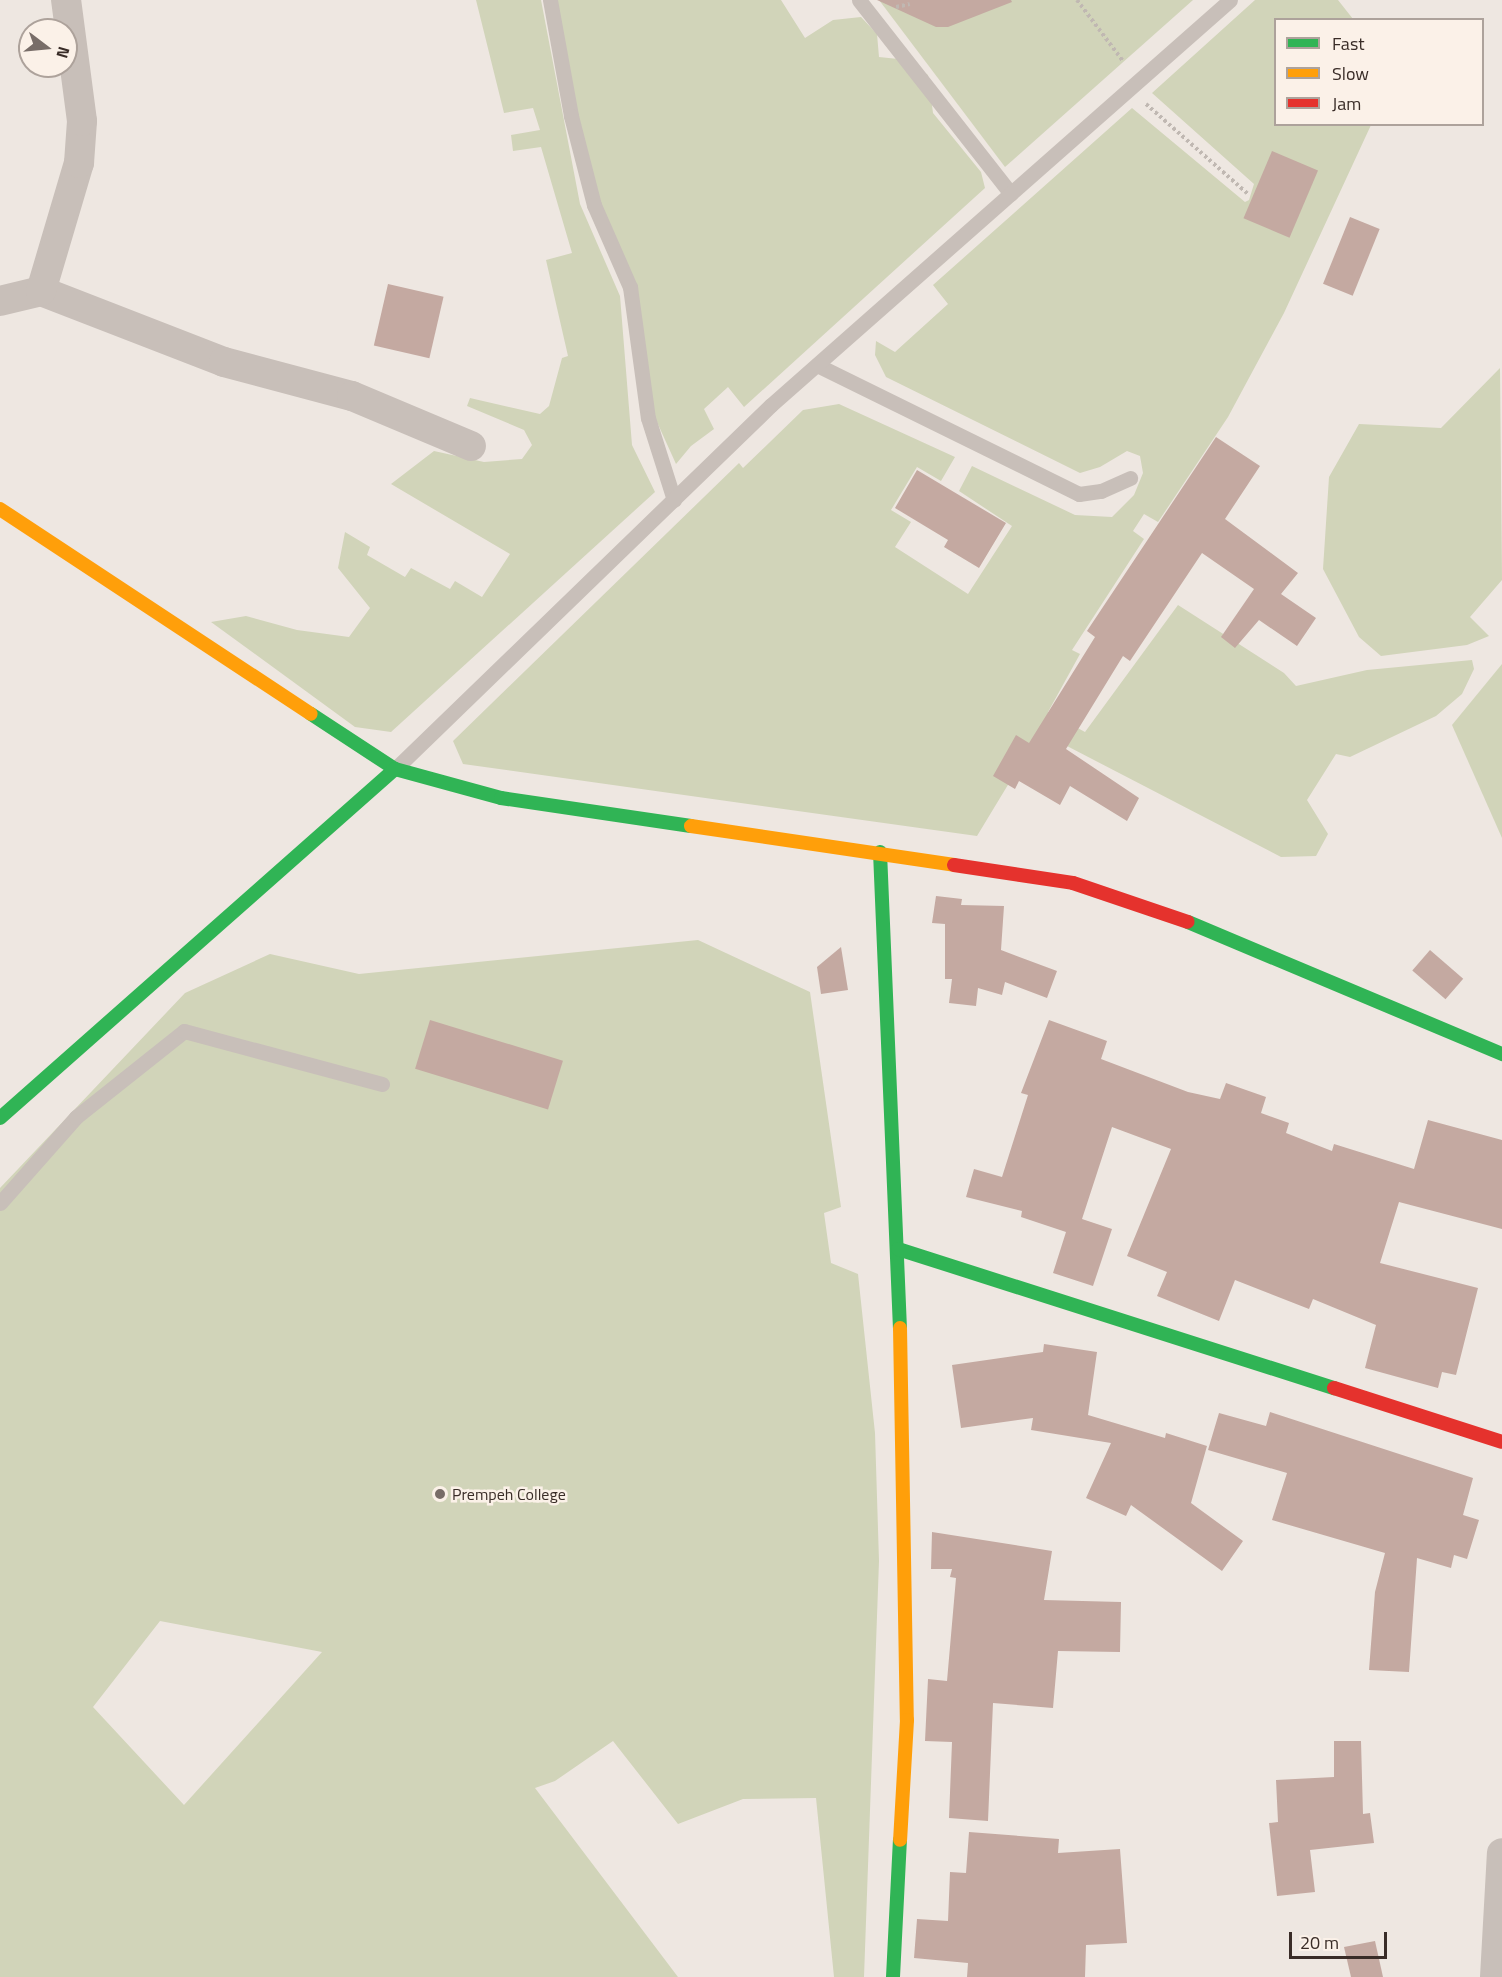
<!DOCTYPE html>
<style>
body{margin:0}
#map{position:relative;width:1502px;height:1977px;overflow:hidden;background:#eee7e1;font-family:"Titillium Web",sans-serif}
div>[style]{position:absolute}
.green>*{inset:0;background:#d1d4b9}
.building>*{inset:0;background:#c4a9a1;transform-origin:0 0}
.path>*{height:4px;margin-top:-2px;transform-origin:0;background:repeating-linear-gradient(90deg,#c0b8b2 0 3px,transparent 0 6px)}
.lane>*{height:15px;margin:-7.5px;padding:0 7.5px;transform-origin:7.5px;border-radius:7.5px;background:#c8bfb9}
.street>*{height:30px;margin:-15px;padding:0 15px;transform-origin:15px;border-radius:15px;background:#c8bfb9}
.fast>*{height:14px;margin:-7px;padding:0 7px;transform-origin:7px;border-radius:7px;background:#30b455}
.slow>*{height:14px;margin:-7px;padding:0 7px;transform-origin:7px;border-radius:7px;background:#ff9f0a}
.jam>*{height:14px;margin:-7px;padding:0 7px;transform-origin:7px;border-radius:7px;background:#e5322d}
.dots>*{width:16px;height:16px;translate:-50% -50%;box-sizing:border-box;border:3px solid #fbf1e8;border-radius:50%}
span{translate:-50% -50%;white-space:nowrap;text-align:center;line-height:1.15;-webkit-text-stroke:5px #fbf1e8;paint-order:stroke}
.poi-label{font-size:16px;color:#392c27}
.left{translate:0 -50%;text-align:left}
.legend{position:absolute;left:1274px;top:18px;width:210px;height:108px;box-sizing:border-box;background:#fbf1e8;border:2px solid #ada29b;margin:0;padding:8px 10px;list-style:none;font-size:18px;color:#392c27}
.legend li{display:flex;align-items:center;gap:12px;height:30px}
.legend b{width:30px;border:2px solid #ada29b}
.north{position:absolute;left:18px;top:18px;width:60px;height:60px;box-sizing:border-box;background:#fbf1e8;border:2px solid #ada29b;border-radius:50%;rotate:106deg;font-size:16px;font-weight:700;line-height:24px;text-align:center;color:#392c27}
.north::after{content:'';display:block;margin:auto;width:21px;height:27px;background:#786d68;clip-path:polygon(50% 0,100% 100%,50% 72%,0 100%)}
.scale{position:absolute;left:1289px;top:1932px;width:98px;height:27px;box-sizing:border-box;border:3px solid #392c27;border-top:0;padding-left:8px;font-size:18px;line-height:21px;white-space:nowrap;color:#392c27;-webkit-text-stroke:4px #fbf1e8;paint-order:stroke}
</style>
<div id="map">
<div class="green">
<i style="clip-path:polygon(476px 0,541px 0,580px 204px,620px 296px,632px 445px,655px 492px,391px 732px,355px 727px,211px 622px,246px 616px,297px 630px,349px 637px,370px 608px,338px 568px,345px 532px,370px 547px,367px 555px,405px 577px,411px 568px,450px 589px,455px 581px,482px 597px,510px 554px,391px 484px,434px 451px,484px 462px,522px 459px,532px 445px,524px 430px,467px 406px,470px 398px,540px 414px,549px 406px,562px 358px,568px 356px,546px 260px,572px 253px,541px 147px,513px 151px,511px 135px,540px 130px,533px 108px,504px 113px)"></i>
<i style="clip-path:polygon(553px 0,781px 0,805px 38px,833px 20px,861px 17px,877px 34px,879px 57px,908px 60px,928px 75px,933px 113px,981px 172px,985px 188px,744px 407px,728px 387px,704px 409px,714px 429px,691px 446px,676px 464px,652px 411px,633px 294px,598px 206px)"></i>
<i style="clip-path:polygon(879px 0,1193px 0,1005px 167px)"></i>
<i style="clip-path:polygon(1255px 0,1338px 0,1353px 19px,1276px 20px,1276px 124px,1371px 125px,1284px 313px,1228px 417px,1158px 522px,1144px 514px,1133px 531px,1144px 539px,1072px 650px,1080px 654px,1048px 712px,1085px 732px,1178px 605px,1284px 673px,1296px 686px,1367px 670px,1472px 660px,1474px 669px,1462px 694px,1436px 716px,1350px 757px,1336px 754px,1307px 800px,1328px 834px,1316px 856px,1281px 857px,1040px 732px,977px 836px,463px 764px,453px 741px,739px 463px,743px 468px,803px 410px,839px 404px,955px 457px,941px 481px,917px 467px,891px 510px,911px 522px,895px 547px,968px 594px,1012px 526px,959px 491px,972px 466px,1075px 515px,1112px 517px,1134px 495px,1143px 473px,1140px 456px,1127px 451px,1100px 467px,1080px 473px,886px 377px,875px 355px,876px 341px,895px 352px,948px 304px,933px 285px,1132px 108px,1245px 202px,1249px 200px,1254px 184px,1152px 93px)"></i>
<i style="clip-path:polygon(1500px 368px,1502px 580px,1470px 617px,1489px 636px,1467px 645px,1381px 656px,1359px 637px,1323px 569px,1329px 477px,1359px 424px,1441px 428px)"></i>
<i style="clip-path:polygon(1502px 664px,1502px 838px,1452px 725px)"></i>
<i style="clip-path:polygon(evenodd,698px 940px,810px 992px,841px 1207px,824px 1213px,831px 1263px,858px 1274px,875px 1433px,879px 1561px,864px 1977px,834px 1977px,816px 1798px,743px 1799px,678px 1824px,613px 1741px,555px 1781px,535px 1788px,678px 1977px,0 1977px,0 1188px,185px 993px,270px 954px,359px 974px,698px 940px,160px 1621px,322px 1652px,184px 1805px,93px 1707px,160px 1621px)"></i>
</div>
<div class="building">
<i style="clip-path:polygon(877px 0,1011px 0,1012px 2px,948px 27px,936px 27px)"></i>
<i style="left:1272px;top:151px;width:50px;height:73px;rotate:23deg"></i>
<i style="left:1350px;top:217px;width:32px;height:72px;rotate:22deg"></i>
<i style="left:388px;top:284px;width:57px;height:63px;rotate:13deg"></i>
<i style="clip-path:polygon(1216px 437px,1260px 466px,1225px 519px,1298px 573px,1281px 594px,1316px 618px,1297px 646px,1259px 620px,1235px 648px,1221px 637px,1254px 589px,1202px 553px,1130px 661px,1123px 656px,1066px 749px,1139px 798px,1127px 821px,1070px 786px,1060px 805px,1019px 781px,1015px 789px,993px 776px,1016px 735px,1029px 743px,1095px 637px,1087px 631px)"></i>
<i style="clip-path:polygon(917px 470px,1006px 523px,979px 568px,944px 547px,948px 540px,895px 508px)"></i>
<i style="clip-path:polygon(936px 896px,962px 899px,961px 905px,1004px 906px,1001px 950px,1057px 971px,1047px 998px,1005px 982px,1002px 995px,978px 988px,976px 1006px,949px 1003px,952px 979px,945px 979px,945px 924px,932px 923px)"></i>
<i style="clip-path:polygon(841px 947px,848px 990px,821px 994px,817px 967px)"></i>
<i style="left:1430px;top:950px;width:44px;height:27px;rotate:41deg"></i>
<i style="left:430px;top:1020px;width:139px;height:51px;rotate:17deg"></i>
<i style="clip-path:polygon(1049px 1020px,1107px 1041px,1101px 1059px,1188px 1092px,1220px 1099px,1226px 1083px,1266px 1097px,1261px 1113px,1289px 1123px,1286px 1133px,1332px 1151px,1334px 1144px,1414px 1169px,1428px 1120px,1502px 1140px,1502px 1229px,1399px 1202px,1380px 1263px,1478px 1288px,1456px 1375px,1442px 1372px,1438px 1388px,1365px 1368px,1376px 1325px,1313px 1299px,1309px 1309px,1235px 1280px,1219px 1321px,1157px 1296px,1167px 1272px,1127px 1256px,1171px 1149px,1112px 1127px,1082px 1219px,1112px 1229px,1093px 1286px,1053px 1273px,1066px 1232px,1021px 1217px,1022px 1211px,966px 1197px,974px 1169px,1002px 1177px,1028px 1095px,1021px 1093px)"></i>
<i style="clip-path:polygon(1044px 1344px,1097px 1352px,1088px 1415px,1165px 1438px,1166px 1433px,1207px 1446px,1191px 1503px,1243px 1541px,1222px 1571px,1131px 1505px,1126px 1516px,1086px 1498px,1111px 1443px,1031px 1430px,1033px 1418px,961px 1428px,952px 1365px,1043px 1352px)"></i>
<i style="clip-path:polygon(1270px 1412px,1473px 1478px,1463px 1515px,1479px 1520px,1467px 1559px,1454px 1555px,1451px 1568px,1417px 1558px,1409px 1672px,1369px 1670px,1375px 1592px,1385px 1553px,1272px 1520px,1287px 1473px,1208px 1450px,1219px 1413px,1266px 1426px)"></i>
<i style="clip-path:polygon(932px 1532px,1052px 1551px,1044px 1600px,1121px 1602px,1120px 1652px,1058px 1651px,1053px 1708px,993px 1703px,988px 1821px,949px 1818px,952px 1742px,925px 1741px,928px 1679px,947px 1681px,956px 1578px,950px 1577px,952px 1569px,931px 1569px)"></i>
<i style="clip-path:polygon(1334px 1741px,1361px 1741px,1363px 1814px,1370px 1813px,1374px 1843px,1310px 1850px,1315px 1892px,1277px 1896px,1269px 1823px,1278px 1822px,1276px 1780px,1334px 1777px)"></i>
<i style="clip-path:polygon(969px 1832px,1059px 1839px,1058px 1853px,1120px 1849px,1127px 1943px,1086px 1945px,1085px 1977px,967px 1977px,968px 1963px,914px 1958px,917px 1919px,948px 1921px,950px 1872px,966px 1873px)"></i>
<i style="clip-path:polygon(1375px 1941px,1383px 1977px,1351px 1977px,1344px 1947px)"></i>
</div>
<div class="path">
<i style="left:1077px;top:0;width:76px;rotate:53deg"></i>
<i style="left:896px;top:7px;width:14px;rotate:-12deg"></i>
<i style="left:1146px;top:104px;width:136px;rotate:41.4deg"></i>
</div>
<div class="lane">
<i style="left:550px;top:0;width:118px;rotate:79.7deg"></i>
<i style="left:571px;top:116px;width:92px;rotate:75.5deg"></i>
<i style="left:594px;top:205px;width:90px;rotate:66.3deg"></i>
<i style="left:630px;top:287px;width:132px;rotate:82.2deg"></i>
<i style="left:648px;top:418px;width:86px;rotate:72.4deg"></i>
<i style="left:859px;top:0;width:246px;rotate:51.9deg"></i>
<i style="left:817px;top:365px;width:292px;rotate:26.2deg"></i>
<i style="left:1079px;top:494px;width:22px;rotate:-8deg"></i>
<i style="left:1101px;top:491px;width:32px;rotate:-24deg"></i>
<i style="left:395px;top:769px;width:523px;rotate:-44.07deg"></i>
<i style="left:771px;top:405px;width:612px;rotate:-41.42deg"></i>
<i style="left:0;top:1203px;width:115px;rotate:-48.5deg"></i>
<i style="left:76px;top:1117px;width:138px;rotate:-38.5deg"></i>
<i style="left:184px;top:1031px;width:205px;rotate:15deg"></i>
</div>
<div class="street">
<i style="left:41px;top:291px;width:196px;rotate:21.2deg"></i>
<i style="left:224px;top:362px;width:132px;rotate:14.9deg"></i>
<i style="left:352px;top:396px;width:129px;rotate:22.8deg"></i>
<i style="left:0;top:301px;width:42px;rotate:-13.7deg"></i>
<i style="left:41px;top:291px;width:134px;rotate:-73.5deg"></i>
<i style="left:79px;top:163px;width:42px;rotate:-85.9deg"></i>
<i style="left:82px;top:121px;width:122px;rotate:-97.5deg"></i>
<i style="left:1495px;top:1977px;width:124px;rotate:-86.8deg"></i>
</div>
<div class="fast">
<i style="left:311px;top:714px;width:100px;rotate:33.2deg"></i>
<i style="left:395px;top:769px;width:110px;rotate:15.3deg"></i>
<i style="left:501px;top:798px;width:192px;rotate:8.4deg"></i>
<i style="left:880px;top:852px;width:476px;rotate:87.6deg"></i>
<i style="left:1188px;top:922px;width:341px;rotate:22.8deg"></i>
<i style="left:0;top:1118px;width:527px;rotate:-41.46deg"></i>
<i style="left:898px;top:1249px;width:458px;rotate:17.7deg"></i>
<i style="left:893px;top:1977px;width:137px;rotate:-87.1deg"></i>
</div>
<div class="slow">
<i style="left:0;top:509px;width:372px;rotate:33.4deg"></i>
<i style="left:691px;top:826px;width:266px;rotate:8.4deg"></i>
<i style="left:900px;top:1328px;width:392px;rotate:89deg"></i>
<i style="left:907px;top:1720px;width:120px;rotate:93.3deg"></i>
</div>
<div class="jam">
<i style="left:954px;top:865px;width:120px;rotate:8.6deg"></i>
<i style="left:1073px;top:883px;width:121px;rotate:18.7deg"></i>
<i style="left:1334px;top:1388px;width:176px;rotate:17.8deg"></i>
</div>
<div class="dots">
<i style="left:440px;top:1494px;background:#786d68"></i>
</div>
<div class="poi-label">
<span class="left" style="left:452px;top:1494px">Prempeh College</span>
</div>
<ul class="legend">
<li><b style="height:8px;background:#30b455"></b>Fast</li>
<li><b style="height:8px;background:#ff9f0a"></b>Slow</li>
<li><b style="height:8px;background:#e5322d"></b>Jam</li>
</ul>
<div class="north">N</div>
<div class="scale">20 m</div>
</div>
